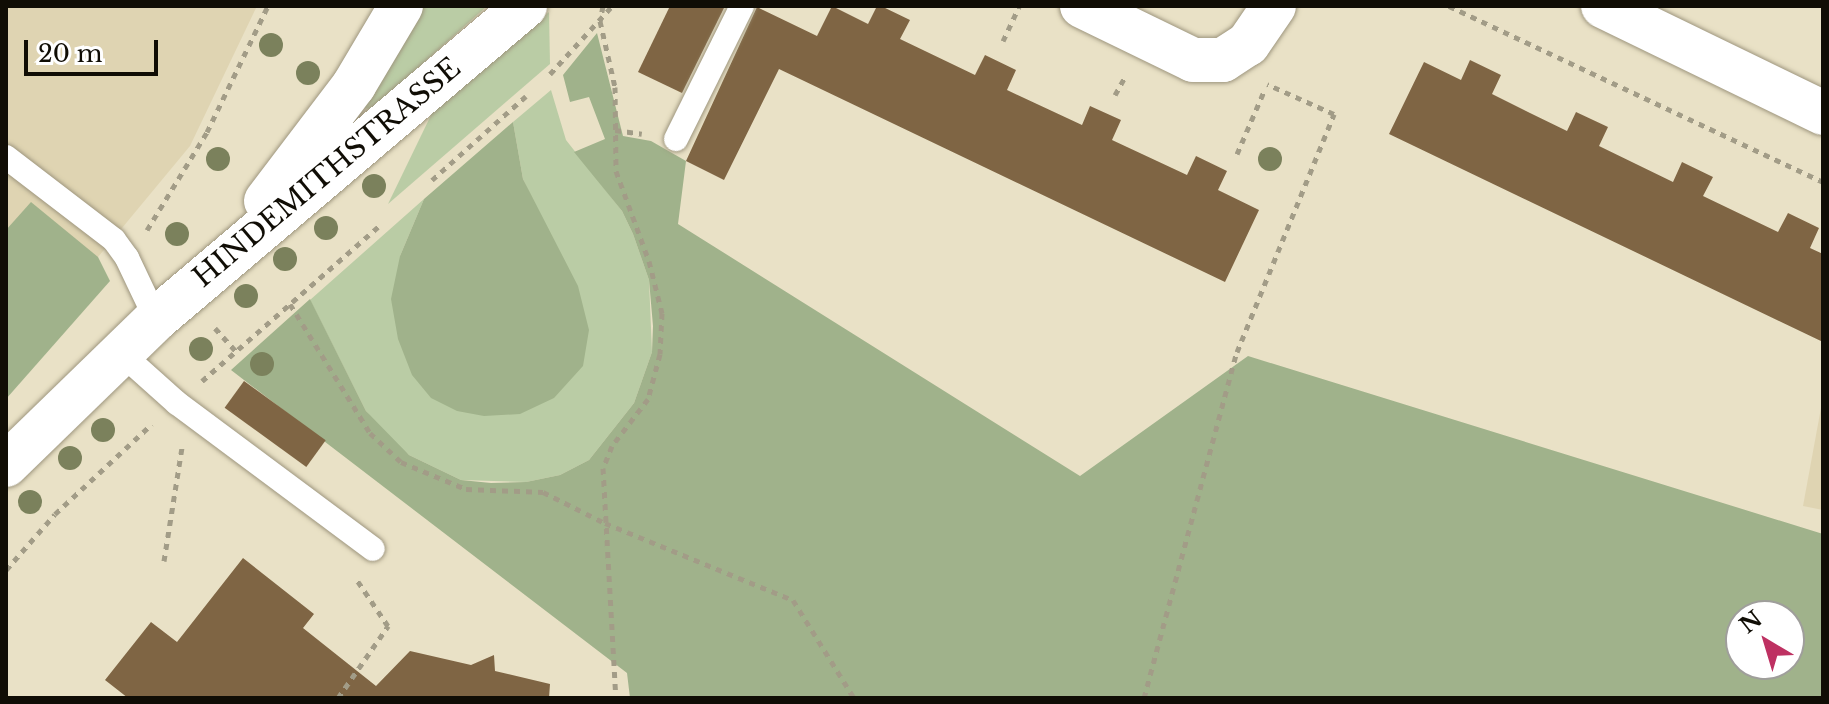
<!DOCTYPE html>
<style>
body{margin:0}
#map{position:relative;width:1829px;height:704px;overflow:hidden;background:#e9e1c6;font-family:"Libre Baskerville",serif}
div>[style]{position:absolute}
.built>*{inset:0;background:#dfd4b2}
.green>*{inset:0;background:#bacca5}
.forest>*{inset:0;background:#a0b28b}
.building>*{inset:0;background:#7f6544;transform-origin:0 0}
.path>*{height:5px;margin-top:-2.5px;transform-origin:0;background:repeating-linear-gradient(90deg,#a29c87 0 6px,transparent 0 12px)}
.roads{filter:drop-shadow(0 0 2px #9e967e) drop-shadow(0 0 2px #9e967e)}
.service>*{height:24px;margin:-12px;padding:0 12px;transform-origin:12px;border-radius:12px;background:#fff}
.minor>*{height:44px;margin:-22px;padding:0 22px;transform-origin:22px;border-radius:22px;background:#fff}
.tertiary>*{height:44px;margin:-22px;padding:0 22px;transform-origin:22px;border-radius:22px;background:#fff}
.trees>*{width:24px;height:24px;margin:-12px;border-radius:50%;background:#7b815c}
span{translate:-50% -50%;white-space:nowrap;text-align:center;line-height:1.15;-webkit-text-stroke:6px #fff;paint-order:stroke}
.street-label{font-size:28px;color:#100d05}
.frame{position:absolute;inset:0;border:8px solid #100d05;pointer-events:none}
.north{position:absolute;left:1725px;top:600px;width:80px;height:80px;box-sizing:border-box;background:#fff;border:2px solid #9f9e9b;border-radius:50%;rotate:322deg;font-size:22px;font-weight:700;line-height:32px;text-align:center;color:#100d05}
.north::after{content:'';display:block;margin:auto;width:28px;height:36px;background:#be3162;clip-path:polygon(50% 0,100% 100%,50% 72%,0 100%)}
.scale{position:absolute;left:24px;top:40px;width:134px;height:36px;box-sizing:border-box;border:4px solid #100d05;border-top:0;padding-left:10px;font-size:24px;line-height:28px;white-space:nowrap;color:#100d05;-webkit-text-stroke:6px #fff;paint-order:stroke}
</style>
<div id="map">
<div class="built">
<i style="clip-path:polygon(6px 6px,257px 6px,190px 146px,98px 257px,6px 272px)"></i>
<i style="clip-path:polygon(1823px 397px,1823px 510px,1803px 506px)"></i>
</div>
<div class="green">
<i style="clip-path:polygon(424px 6px,487px 6px,372px 109px,363px 108px)"></i>
<i style="clip-path:polygon(549px 12px,550px 64px,388px 204px,433px 111px)"></i>
<i style="clip-path:polygon(551px 90px,566px 140px,622px 211px,633px 234px,649px 280px,652px 352px,634px 403px,589px 460px,560px 475px,526px 482px,461px 480px,409px 455px,386px 436px,366px 411px,310px 300px,424px 199px,400px 256px,541px 217px,523px 179px,513px 122px)"></i>
</div>
<div class="forest">
<i style="clip-path:polygon(evenodd,597px 33px,623px 136px,651px 141px,686px 161px,678px 224px,1080px 476px,1248px 356px,1823px 534px,1823px 698px,630px 698px,627px 673px,231px 370px,310px 299px,366px 411px,409px 455px,461px 480px,491px 483px,526px 482px,560px 475px,589px 460px,634px 403px,652px 352px,653px 326px,649px 280px,633px 234px,622px 211px,574px 152px,605px 139px,589px 97px,570px 102px,563px 75px,597px 33px,1741px 616px,1789px 616px,1789px 664px,1741px 664px,1741px 616px)"></i>
<i style="clip-path:polygon(513px 122px,523px 179px,578px 286px,589px 330px,583px 366px,554px 398px,520px 414px,484px 416px,457px 411px,431px 398px,412px 375px,398px 339px,391px 299px,400px 256px,424px 199px)"></i>
<i style="clip-path:polygon(31px 202px,98px 257px,110px 281px,6px 399px,6px 230px)"></i>
</div>
<div class="building">
<i style="clip-path:polygon(670px 6px,725px 6px,682px 93px,638px 72px)"></i>
<i style="clip-path:polygon(832px 6px,868px 24px,877px 6px,881px 6px,910px 20px,900px 39px,975px 75px,985px 55px,1016px 70px,1007px 90px,1082px 125px,1090px 106px,1121px 120px,1112px 140px,1187px 175px,1196px 156px,1227px 171px,1218px 190px,1259px 210px,1225px 282px,779px 69px,724px 180px,686px 161px,757px 7px,817px 36px)"></i>
<i style="clip-path:polygon(1470px 60px,1501px 75px,1492px 94px,1530px 113px,1567px 131px,1576px 112px,1608px 127px,1599px 146px,1673px 182px,1682px 162px,1713px 177px,1703px 196px,1778px 232px,1788px 213px,1819px 228px,1810px 248px,1823px 254px,1823px 342px,1389px 134px,1424px 62px,1461px 80px)"></i>
<i style="left:244px;top:381px;width:101px;height:33px;rotate:36deg"></i>
<i style="clip-path:polygon(243px 558px,314px 614px,303px 628px,376px 686px,410px 651px,471px 665px,494px 655px,495px 671px,550px 684px,549px 698px,128px 698px,105px 680px,151px 622px,177px 642px)"></i>
</div>
<div class="path">
<i style="left:603px;top:6px;width:15px;rotate:101deg"></i>
<i style="left:600px;top:21px;width:68px;rotate:77.2deg"></i>
<i style="left:615px;top:87px;width:84px;rotate:89.3deg"></i>
<i style="left:616px;top:171px;width:96px;rotate:69.9deg"></i>
<i style="left:649px;top:261px;width:54px;rotate:76deg"></i>
<i style="left:662px;top:313px;width:41px;rotate:92.8deg"></i>
<i style="left:660px;top:354px;width:47px;rotate:104.9deg"></i>
<i style="left:648px;top:399px;width:59px;rotate:127.5deg"></i>
<i style="left:612px;top:446px;width:24px;rotate:112deg"></i>
<i style="left:603px;top:468px;width:230px;rotate:86.8deg"></i>
<i style="left:1449px;top:6px;width:413px;rotate:25.2deg"></i>
<i style="left:1003px;top:41px;width:38px;rotate:-65deg"></i>
<i style="left:550px;top:74px;width:92px;rotate:-47.6deg"></i>
<i style="left:1115px;top:95px;width:23px;rotate:-61deg"></i>
<i style="left:615px;top:130px;width:27px;rotate:8deg"></i>
<i style="left:1237px;top:154px;width:71px;rotate:-66.7deg"></i>
<i style="left:432px;top:180px;width:126px;rotate:-41.8deg"></i>
<i style="left:147px;top:230px;width:115px;rotate:-58.5deg"></i>
<i style="left:207px;top:132px;width:140px;rotate:-64.2deg"></i>
<i style="left:290px;top:304px;width:152px;rotate:58.2deg"></i>
<i style="left:370px;top:433px;width:42px;rotate:43.1deg"></i>
<i style="left:401px;top:462px;width:70px;rotate:22.6deg"></i>
<i style="left:466px;top:489px;width:77px;rotate:2.2deg"></i>
<i style="left:543px;top:492px;width:69px;rotate:26.6deg"></i>
<i style="left:605px;top:523px;width:203px;rotate:22.3deg"></i>
<i style="left:793px;top:600px;width:115px;rotate:58.1deg"></i>
<i style="left:215px;top:328px;width:31px;rotate:48deg"></i>
<i style="left:202px;top:381px;width:234px;rotate:-41.2deg"></i>
<i style="left:164px;top:561px;width:115px;rotate:-81deg"></i>
<i style="left:6px;top:570px;width:74px;rotate:-48.8deg"></i>
<i style="left:55px;top:514px;width:132px;rotate:-42.9deg"></i>
<i style="left:338px;top:698px;width:88px;rotate:-55.2deg"></i>
<i style="left:388px;top:626px;width:55px;rotate:-124deg"></i>
<i style="left:1144px;top:698px;width:358px;rotate:-75deg"></i>
<i style="left:1237px;top:352px;width:257px;rotate:-67.8deg"></i>
<i style="left:1334px;top:114px;width:73px;rotate:-155.9deg"></i>
</div>
<div class="roads">
<div class="service">
<i style="left:676px;top:139px;width:148px;rotate:-63.6deg"></i>
<i style="left:6px;top:157px;width:136px;rotate:37.5deg"></i>
<i style="left:114px;top:240px;width:22px;rotate:54deg"></i>
<i style="left:127px;top:258px;width:68px;rotate:64.6deg"></i>
<i style="left:121px;top:353px;width:75px;rotate:41.8deg"></i>
<i style="left:177px;top:403px;width:244px;rotate:36.7deg"></i>
</div>
<div class="minor">
<i style="left:1082px;top:6px;width:123px;rotate:25.9deg"></i>
<i style="left:1193px;top:60px;width:30px"></i>
<i style="left:1223px;top:60px;width:30px;rotate:-33deg"></i>
<i style="left:1248px;top:44px;width:46px;rotate:-55.6deg"></i>
<i style="left:1603px;top:6px;width:245px;rotate:25.9deg"></i>
</div>
<div class="tertiary">
<i style="left:266px;top:201px;width:146px;rotate:-52.8deg"></i>
<i style="left:354px;top:85px;width:92px;rotate:-59.3deg"></i>
<i style="left:6px;top:465px;width:209px;rotate:-44.2deg"></i>
<i style="left:156px;top:319px;width:484px;rotate:-40.3deg"></i>
</div>
</div>
<div class="trees">
<i style="left:271px;top:45px"></i>
<i style="left:308px;top:73px"></i>
<i style="left:218px;top:159px"></i>
<i style="left:1270px;top:159px"></i>
<i style="left:374px;top:186px"></i>
<i style="left:326px;top:228px"></i>
<i style="left:177px;top:234px"></i>
<i style="left:285px;top:259px"></i>
<i style="left:246px;top:296px"></i>
<i style="left:201px;top:349px"></i>
<i style="left:262px;top:364px"></i>
<i style="left:103px;top:430px"></i>
<i style="left:70px;top:458px"></i>
<i style="left:30px;top:502px"></i>
</div>
<div class="street-label">
<span style="left:327px;top:173px;rotate:-40deg">HINDEMITHSTRASSE</span>
</div>
<div class="frame"></div>
<div class="north">N</div>
<div class="scale">20 m</div>
</div>
